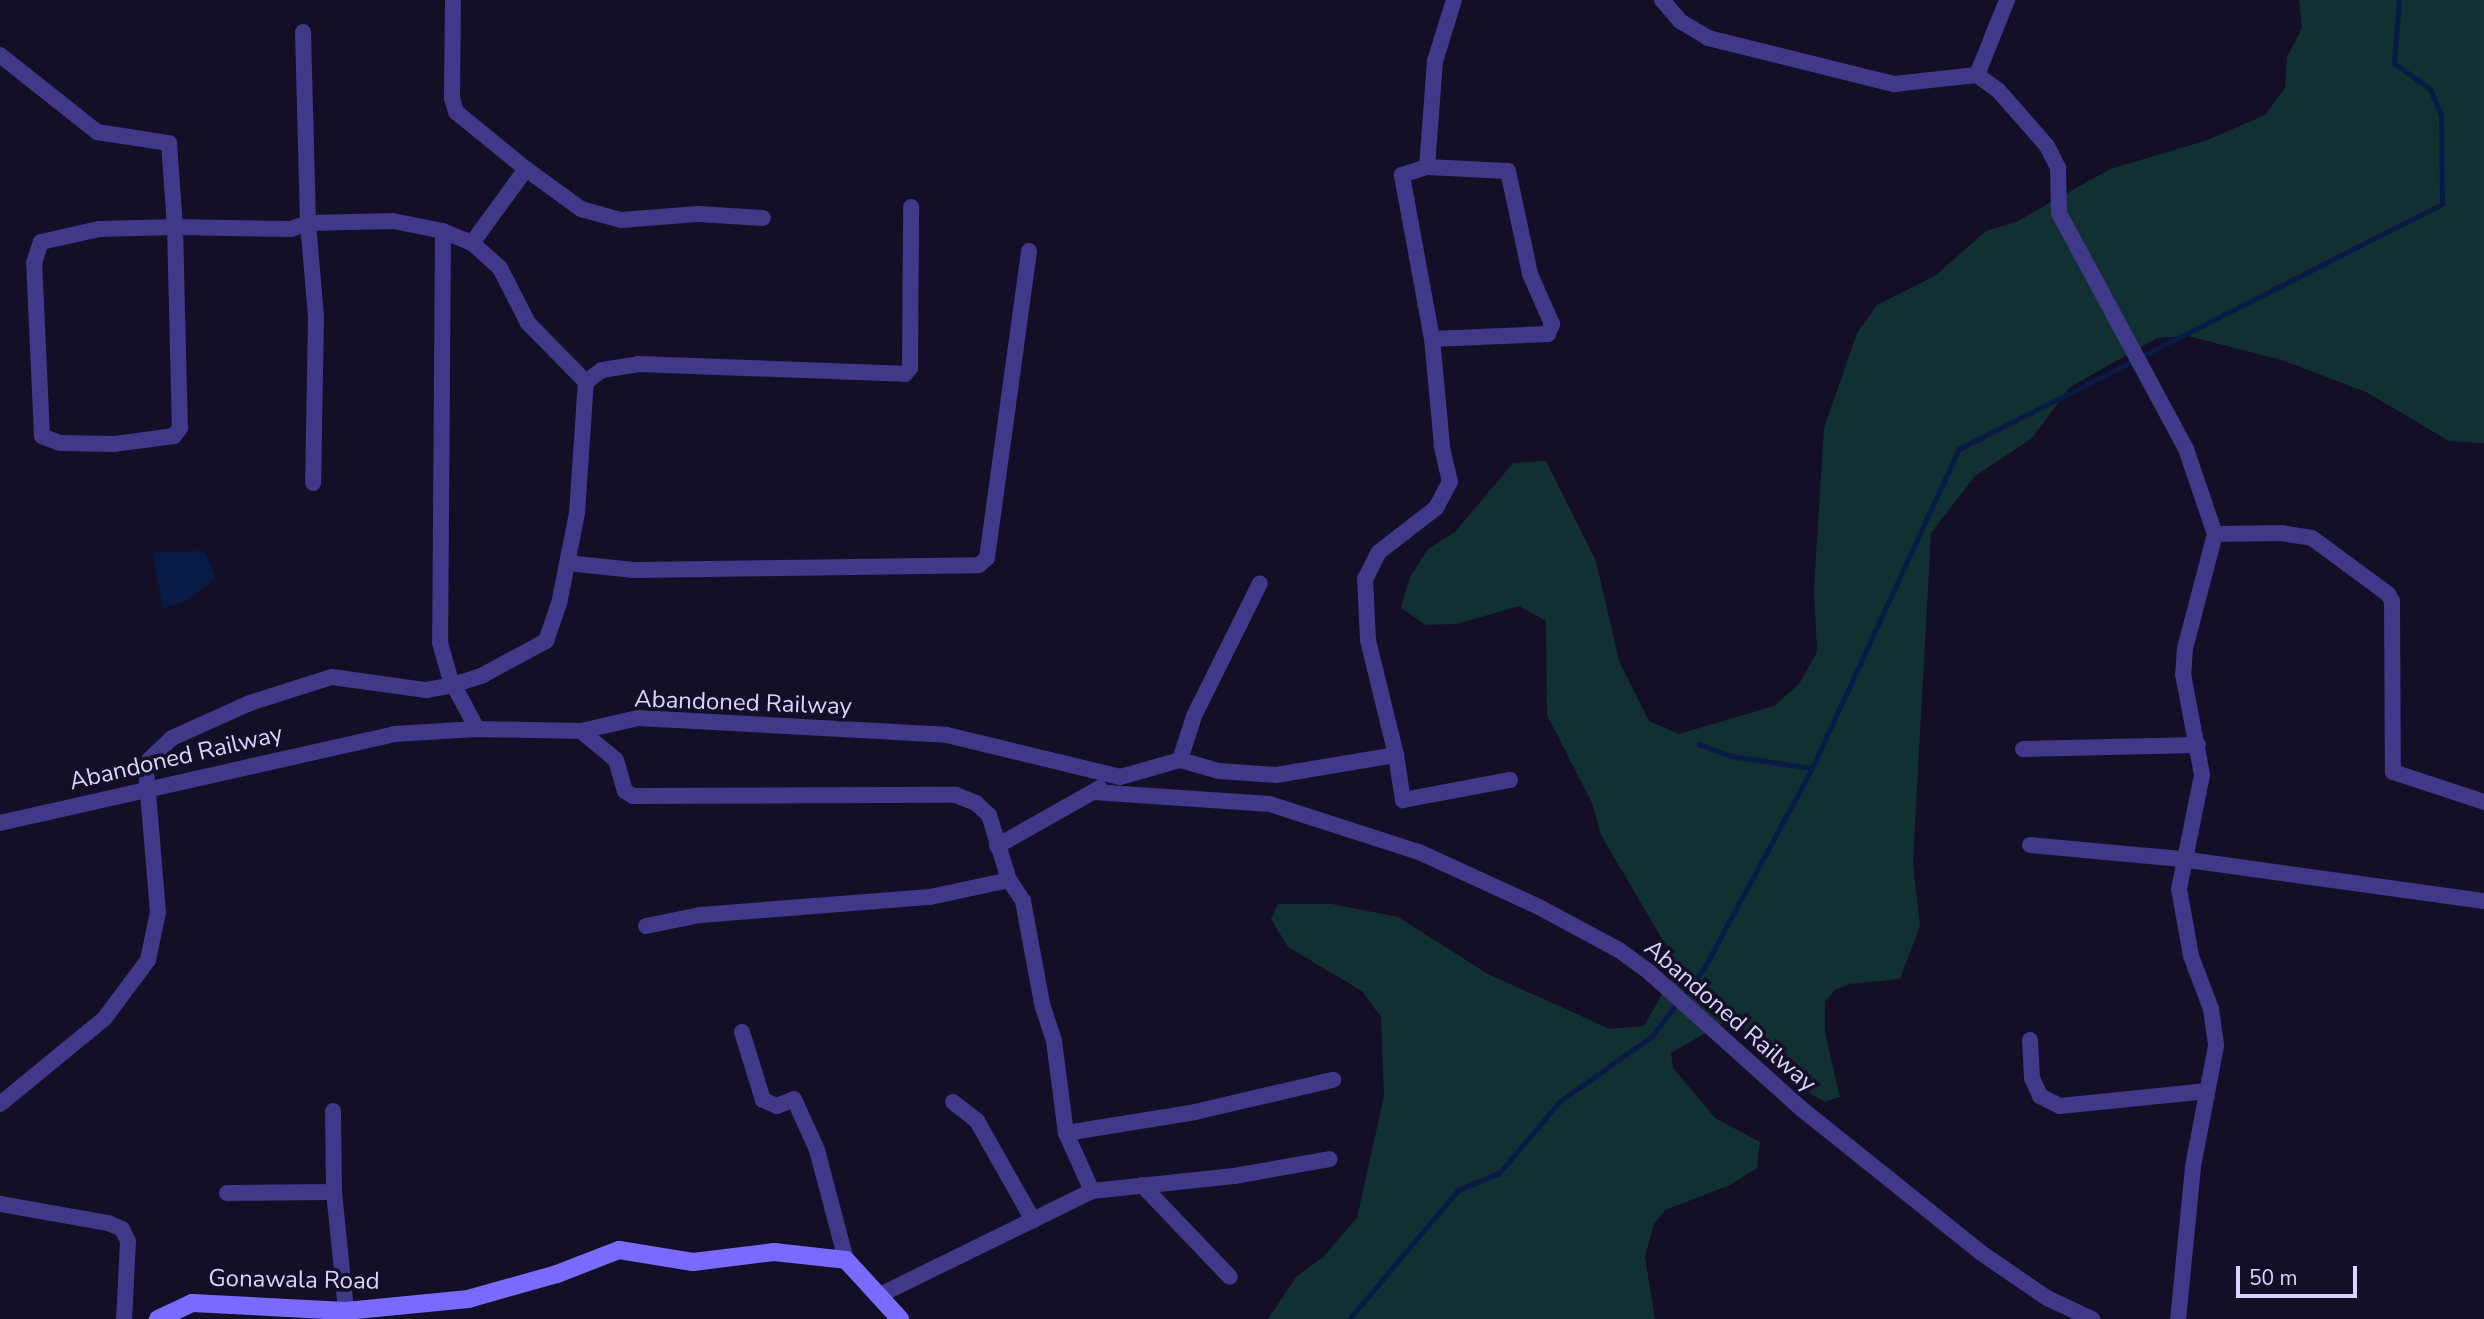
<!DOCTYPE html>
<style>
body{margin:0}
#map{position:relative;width:2484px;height:1319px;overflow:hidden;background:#140e27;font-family:"Nunito Sans",sans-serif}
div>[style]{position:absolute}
.green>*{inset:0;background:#113031}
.water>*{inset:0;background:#081a46}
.stream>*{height:5px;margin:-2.5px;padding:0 2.5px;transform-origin:2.5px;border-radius:2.5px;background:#081a46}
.street>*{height:16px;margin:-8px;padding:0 8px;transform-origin:8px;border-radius:8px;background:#403888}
.secondary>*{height:18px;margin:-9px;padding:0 9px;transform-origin:9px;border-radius:9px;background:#796bff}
span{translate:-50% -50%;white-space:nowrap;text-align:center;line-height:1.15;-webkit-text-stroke:7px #140e27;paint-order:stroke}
.street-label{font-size:24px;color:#dcd4ff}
.scale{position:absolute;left:2236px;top:1266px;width:121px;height:32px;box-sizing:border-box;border:4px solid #dcd4ff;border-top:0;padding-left:9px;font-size:21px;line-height:24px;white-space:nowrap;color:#dcd4ff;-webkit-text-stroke:5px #140e27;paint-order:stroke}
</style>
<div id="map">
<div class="green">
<i style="clip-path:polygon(2299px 0,2484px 0,2484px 443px,2449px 441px,2368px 393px,2285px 361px,2188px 336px,2157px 338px,2070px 387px,2031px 439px,1975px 476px,1931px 533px,1913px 863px,1920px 926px,1900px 979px,1850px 984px,1835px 990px,1825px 1002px,1825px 1033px,1840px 1097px,1825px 1102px,1811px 1094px,1741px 1026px,1723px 1023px,1671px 1053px,1673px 1068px,1715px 1118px,1760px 1142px,1757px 1168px,1730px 1185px,1665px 1210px,1654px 1224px,1645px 1257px,1655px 1319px,1268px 1319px,1296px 1277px,1323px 1257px,1357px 1218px,1384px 1096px,1381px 1017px,1362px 991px,1288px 947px,1271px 919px,1278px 904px,1332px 904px,1398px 917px,1488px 974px,1610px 1029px,1644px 1026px,1678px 966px,1601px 835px,1592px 803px,1547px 715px,1546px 621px,1519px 606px,1457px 624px,1426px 625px,1401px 608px,1410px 577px,1428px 549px,1455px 532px,1513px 463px,1546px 461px,1596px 561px,1619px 661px,1649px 721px,1679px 734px,1774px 706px,1799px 684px,1817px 652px,1814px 589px,1824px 428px,1857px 333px,1877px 305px,1935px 276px,1986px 231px,2018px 221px,2110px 169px,2205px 141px,2265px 115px,2285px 88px,2287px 57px,2302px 28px)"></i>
</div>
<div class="water">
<i style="clip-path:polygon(205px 551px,216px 578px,188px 600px,163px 609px,152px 552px)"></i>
</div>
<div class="stream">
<i style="left:1699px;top:744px;width:34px;rotate:21deg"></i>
<i style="left:1731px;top:756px;width:82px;rotate:8.4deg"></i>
<i style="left:1349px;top:1319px;width:169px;rotate:-49.8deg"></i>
<i style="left:1458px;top:1190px;width:44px;rotate:-22.5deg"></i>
<i style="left:1499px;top:1173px;width:94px;rotate:-49.7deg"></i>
<i style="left:1560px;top:1101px;width:113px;rotate:-35.2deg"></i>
<i style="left:1652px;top:1036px;width:86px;rotate:-52.6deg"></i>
<i style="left:1704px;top:968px;width:227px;rotate:-61.6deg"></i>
<i style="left:1812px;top:768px;width:351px;rotate:-65.3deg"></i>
<i style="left:1959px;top:449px;width:542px;rotate:-26.9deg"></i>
<i style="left:2442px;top:204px;width:89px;rotate:-90.6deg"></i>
<i style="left:2441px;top:115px;width:28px;rotate:-113deg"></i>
<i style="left:2430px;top:89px;width:44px;rotate:-144.2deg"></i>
<i style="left:2394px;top:63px;width:63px;rotate:-85.5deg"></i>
</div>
<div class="street">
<i style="left:453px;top:0;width:98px;rotate:90.6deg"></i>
<i style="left:452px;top:98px;width:15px;rotate:74deg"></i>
<i style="left:456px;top:112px;width:90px;rotate:39.2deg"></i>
<i style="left:1662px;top:0;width:28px;rotate:49deg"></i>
<i style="left:1680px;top:21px;width:33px;rotate:31deg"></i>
<i style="left:1708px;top:38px;width:192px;rotate:13.9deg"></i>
<i style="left:1894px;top:84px;width:83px;rotate:-6.2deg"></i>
<i style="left:1977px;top:75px;width:26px;rotate:36deg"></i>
<i style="left:1998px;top:90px;width:74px;rotate:48.8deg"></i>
<i style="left:2047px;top:146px;width:25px;rotate:63deg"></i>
<i style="left:2058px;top:168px;width:45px;rotate:88.7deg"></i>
<i style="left:2059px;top:213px;width:268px;rotate:61.7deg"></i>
<i style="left:2186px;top:449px;width:90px;rotate:71.2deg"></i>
<i style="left:2215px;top:534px;width:118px;rotate:104.7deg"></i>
<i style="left:2185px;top:648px;width:26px;rotate:94deg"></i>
<i style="left:2183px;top:674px;width:103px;rotate:79.3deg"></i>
<i style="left:2202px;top:775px;width:116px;rotate:101.4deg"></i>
<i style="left:2179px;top:889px;width:68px;rotate:79.8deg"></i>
<i style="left:2191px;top:956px;width:57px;rotate:69.3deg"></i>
<i style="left:2211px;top:1009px;width:37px;rotate:82deg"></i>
<i style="left:2216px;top:1046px;width:123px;rotate:100.8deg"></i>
<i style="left:2193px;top:1167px;width:153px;rotate:95.6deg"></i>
<i style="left:0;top:55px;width:124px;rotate:38.4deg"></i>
<i style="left:97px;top:132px;width:73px;rotate:8.7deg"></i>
<i style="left:169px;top:143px;width:84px;rotate:85.9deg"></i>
<i style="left:175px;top:227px;width:201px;rotate:88.6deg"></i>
<i style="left:180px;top:428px;width:10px;rotate:127deg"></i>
<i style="left:174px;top:436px;width:61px;rotate:172.4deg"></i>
<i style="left:114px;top:444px;width:54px;rotate:-178.9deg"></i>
<i style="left:60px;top:443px;width:19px;rotate:-159deg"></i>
<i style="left:42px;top:436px;width:173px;rotate:-92.6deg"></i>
<i style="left:34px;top:263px;width:22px;rotate:-72deg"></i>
<i style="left:41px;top:242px;width:59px;rotate:-12.6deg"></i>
<i style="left:99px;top:229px;width:76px;rotate:-1.5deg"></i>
<i style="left:175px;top:227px;width:116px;rotate:1deg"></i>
<i style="left:291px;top:229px;width:18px;rotate:-19deg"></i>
<i style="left:308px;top:223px;width:191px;rotate:-91.5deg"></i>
<i style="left:1977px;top:75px;width:81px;rotate:-68.2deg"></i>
<i style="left:1427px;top:167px;width:81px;rotate:2.8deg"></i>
<i style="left:1508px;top:171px;width:105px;rotate:77.9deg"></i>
<i style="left:1530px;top:274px;width:55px;rotate:66.3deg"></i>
<i style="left:1552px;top:324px;width:11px;rotate:112deg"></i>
<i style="left:1548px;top:334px;width:116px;rotate:177.5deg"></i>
<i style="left:443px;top:231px;width:412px;rotate:90.4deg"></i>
<i style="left:440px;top:643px;width:36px;rotate:74deg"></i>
<i style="left:450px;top:678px;width:58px;rotate:62.1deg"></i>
<i style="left:472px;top:243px;width:92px;rotate:-53.9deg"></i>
<i style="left:526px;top:169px;width:68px;rotate:36deg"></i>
<i style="left:581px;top:209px;width:41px;rotate:15.4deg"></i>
<i style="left:621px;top:220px;width:77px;rotate:-4.5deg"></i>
<i style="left:698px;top:214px;width:65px;rotate:3.5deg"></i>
<i style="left:586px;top:382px;width:20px;rotate:-37deg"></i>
<i style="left:602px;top:370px;width:36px;rotate:-9deg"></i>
<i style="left:638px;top:364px;width:267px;rotate:2.1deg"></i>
<i style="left:905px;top:374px;width:8px;rotate:-50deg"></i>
<i style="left:910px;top:368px;width:161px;rotate:-89.6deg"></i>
<i style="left:2215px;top:534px;width:66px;rotate:-0.9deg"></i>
<i style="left:2281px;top:533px;width:31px;rotate:9deg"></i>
<i style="left:2312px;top:538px;width:94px;rotate:36.4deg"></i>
<i style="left:2388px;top:594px;width:8px;rotate:60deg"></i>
<i style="left:2392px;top:601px;width:171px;rotate:89.7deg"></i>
<i style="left:2393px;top:772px;width:96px;rotate:18.2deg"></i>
<i style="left:567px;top:563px;width:67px;rotate:6deg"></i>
<i style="left:634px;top:570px;width:345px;rotate:-0.8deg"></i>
<i style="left:979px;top:565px;width:11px;rotate:-41deg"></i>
<i style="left:987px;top:558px;width:310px;rotate:-82.2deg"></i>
<i style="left:581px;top:731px;width:45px;rotate:39.6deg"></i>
<i style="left:616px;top:760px;width:32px;rotate:74deg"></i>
<i style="left:625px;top:791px;width:9px;rotate:32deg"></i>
<i style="left:633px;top:796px;width:323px;rotate:-0.2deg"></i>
<i style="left:956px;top:795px;width:22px;rotate:22deg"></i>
<i style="left:976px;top:803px;width:18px;rotate:43deg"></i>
<i style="left:989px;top:815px;width:68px;rotate:72.9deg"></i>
<i style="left:1009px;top:880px;width:25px;rotate:56deg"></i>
<i style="left:1023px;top:901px;width:105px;rotate:79.5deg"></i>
<i style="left:1042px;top:1004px;width:39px;rotate:72deg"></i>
<i style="left:1054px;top:1041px;width:93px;rotate:82.6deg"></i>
<i style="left:1066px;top:1133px;width:64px;rotate:65.9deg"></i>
<i style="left:1092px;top:1191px;width:236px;rotate:153.9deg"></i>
<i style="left:2023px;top:749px;width:175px;rotate:-1.3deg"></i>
<i style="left:1396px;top:755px;width:46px;rotate:81.2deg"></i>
<i style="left:1403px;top:800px;width:109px;rotate:-10.6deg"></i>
<i style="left:1180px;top:760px;width:46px;rotate:-72.3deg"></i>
<i style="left:1194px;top:716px;width:148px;rotate:-63.6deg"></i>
<i style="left:1093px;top:792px;width:177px;rotate:3.9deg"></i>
<i style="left:1270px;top:804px;width:157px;rotate:17.9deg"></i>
<i style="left:1419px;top:852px;width:132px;rotate:24.6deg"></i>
<i style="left:1539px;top:907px;width:91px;rotate:28.3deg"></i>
<i style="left:1619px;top:950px;width:37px;rotate:36deg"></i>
<i style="left:1649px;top:972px;width:207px;rotate:41.9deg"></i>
<i style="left:1803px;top:1110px;width:227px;rotate:38.7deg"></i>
<i style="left:1980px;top:1252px;width:81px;rotate:34.5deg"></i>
<i style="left:2047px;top:1298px;width:50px;rotate:25deg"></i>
<i style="left:0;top:823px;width:404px;rotate:-12.7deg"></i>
<i style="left:394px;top:734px;width:83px;rotate:-3.4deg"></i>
<i style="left:477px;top:729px;width:104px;rotate:1.1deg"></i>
<i style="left:581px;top:731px;width:58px;rotate:-12.8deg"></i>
<i style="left:638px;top:718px;width:309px;rotate:3.1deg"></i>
<i style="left:947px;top:735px;width:178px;rotate:13.6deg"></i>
<i style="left:1120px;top:777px;width:62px;rotate:-15.8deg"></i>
<i style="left:1180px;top:760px;width:41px;rotate:15.8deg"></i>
<i style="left:1219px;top:771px;width:57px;rotate:4deg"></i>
<i style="left:1276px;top:775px;width:122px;rotate:-9.5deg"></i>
<i style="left:1396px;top:755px;width:118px;rotate:-103.7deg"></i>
<i style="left:1368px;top:640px;width:61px;rotate:-92.8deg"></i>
<i style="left:1365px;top:579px;width:30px;rotate:-63deg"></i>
<i style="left:1379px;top:552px;width:72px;rotate:-37.7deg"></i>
<i style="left:1436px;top:508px;width:30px;rotate:-62deg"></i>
<i style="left:1450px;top:482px;width:37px;rotate:-103deg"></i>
<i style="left:1442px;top:446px;width:107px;rotate:-95.3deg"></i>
<i style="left:1432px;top:339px;width:167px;rotate:-100.4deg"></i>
<i style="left:1402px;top:175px;width:26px;rotate:-18deg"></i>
<i style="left:1427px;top:167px;width:106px;rotate:-85.7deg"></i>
<i style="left:1435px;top:61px;width:64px;rotate:-72.7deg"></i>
<i style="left:2030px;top:845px;width:152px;rotate:5.3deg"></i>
<i style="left:2181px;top:859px;width:306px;rotate:7.9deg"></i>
<i style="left:997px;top:846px;width:118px;rotate:-29.4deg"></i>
<i style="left:646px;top:926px;width:55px;rotate:-11.5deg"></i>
<i style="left:700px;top:915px;width:231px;rotate:-4.5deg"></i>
<i style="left:930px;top:897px;width:81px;rotate:-12.1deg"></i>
<i style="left:742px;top:1032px;width:71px;rotate:72.8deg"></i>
<i style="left:763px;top:1100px;width:15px;rotate:23deg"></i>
<i style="left:777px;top:1106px;width:18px;rotate:-22deg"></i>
<i style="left:794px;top:1099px;width:56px;rotate:65.7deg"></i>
<i style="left:817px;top:1150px;width:114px;rotate:75.2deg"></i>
<i style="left:2030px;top:1040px;width:38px;rotate:87deg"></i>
<i style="left:2032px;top:1078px;width:20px;rotate:66deg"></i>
<i style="left:2040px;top:1096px;width:22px;rotate:27deg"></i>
<i style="left:2060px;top:1106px;width:148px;rotate:-5.8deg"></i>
<i style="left:953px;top:1102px;width:31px;rotate:38deg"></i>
<i style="left:977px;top:1121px;width:114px;rotate:60.5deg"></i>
<i style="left:0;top:1104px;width:134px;rotate:-39.3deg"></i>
<i style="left:104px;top:1019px;width:74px;rotate:-53.3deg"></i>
<i style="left:148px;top:960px;width:49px;rotate:-78.2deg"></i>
<i style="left:158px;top:912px;width:144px;rotate:-94.8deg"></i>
<i style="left:146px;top:769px;width:11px;rotate:-68deg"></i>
<i style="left:150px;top:759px;width:30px;rotate:-44deg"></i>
<i style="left:172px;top:738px;width:85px;rotate:-24.2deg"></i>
<i style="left:250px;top:703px;width:86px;rotate:-17.6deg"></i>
<i style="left:332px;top:677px;width:95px;rotate:7.9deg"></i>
<i style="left:426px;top:690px;width:27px;rotate:-10deg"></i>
<i style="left:453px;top:685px;width:32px;rotate:-18deg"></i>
<i style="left:483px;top:675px;width:72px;rotate:-28.4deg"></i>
<i style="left:546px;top:641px;width:39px;rotate:-71deg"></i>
<i style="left:559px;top:604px;width:93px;rotate:-78.8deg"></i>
<i style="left:577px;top:513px;width:131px;rotate:-86.1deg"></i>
<i style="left:586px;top:382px;width:83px;rotate:-134.5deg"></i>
<i style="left:528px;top:323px;width:62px;rotate:-117deg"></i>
<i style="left:500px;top:268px;width:38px;rotate:-138deg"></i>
<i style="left:472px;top:243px;width:31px;rotate:-158deg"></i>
<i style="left:443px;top:231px;width:51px;rotate:-168.7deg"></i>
<i style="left:393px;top:221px;width:85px;rotate:178.7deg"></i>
<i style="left:308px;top:223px;width:94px;rotate:85.1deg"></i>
<i style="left:316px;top:317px;width:166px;rotate:91deg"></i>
<i style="left:333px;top:1111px;width:81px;rotate:89.3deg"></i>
<i style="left:1066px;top:1133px;width:131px;rotate:-9.2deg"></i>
<i style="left:1195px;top:1112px;width:142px;rotate:-13.1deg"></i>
<i style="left:1142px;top:1185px;width:127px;rotate:46.3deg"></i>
<i style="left:1092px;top:1191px;width:143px;rotate:-6deg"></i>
<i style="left:1234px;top:1176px;width:97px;rotate:-10deg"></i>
<i style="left:227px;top:1193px;width:107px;rotate:-0.5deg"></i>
<i style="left:334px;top:1192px;width:120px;rotate:84.2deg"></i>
<i style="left:0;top:1204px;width:110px;rotate:10deg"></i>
<i style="left:108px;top:1223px;width:15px;rotate:23deg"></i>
<i style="left:122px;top:1229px;width:13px;rotate:63deg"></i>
<i style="left:128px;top:1241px;width:78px;rotate:92.9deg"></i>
</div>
<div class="secondary">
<i style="left:158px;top:1319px;width:38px;rotate:-25deg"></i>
<i style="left:192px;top:1303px;width:154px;rotate:3deg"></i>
<i style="left:346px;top:1311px;width:123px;rotate:-5.6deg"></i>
<i style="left:468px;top:1299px;width:92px;rotate:-15.7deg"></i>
<i style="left:557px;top:1274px;width:66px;rotate:-21.2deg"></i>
<i style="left:619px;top:1250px;width:75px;rotate:9.2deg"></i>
<i style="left:693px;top:1262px;width:82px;rotate:-7deg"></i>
<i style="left:774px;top:1252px;width:72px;rotate:6.3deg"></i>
<i style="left:846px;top:1260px;width:80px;rotate:47.5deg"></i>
</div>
<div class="street-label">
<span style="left:743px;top:703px;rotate:2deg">Abandoned Railway</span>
<span style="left:176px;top:758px;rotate:-13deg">Abandoned Railway</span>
<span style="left:1730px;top:1016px;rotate:41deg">Abandoned Railway</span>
<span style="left:294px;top:1280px;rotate:1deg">Gonawala Road</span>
</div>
<div class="scale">50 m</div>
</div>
